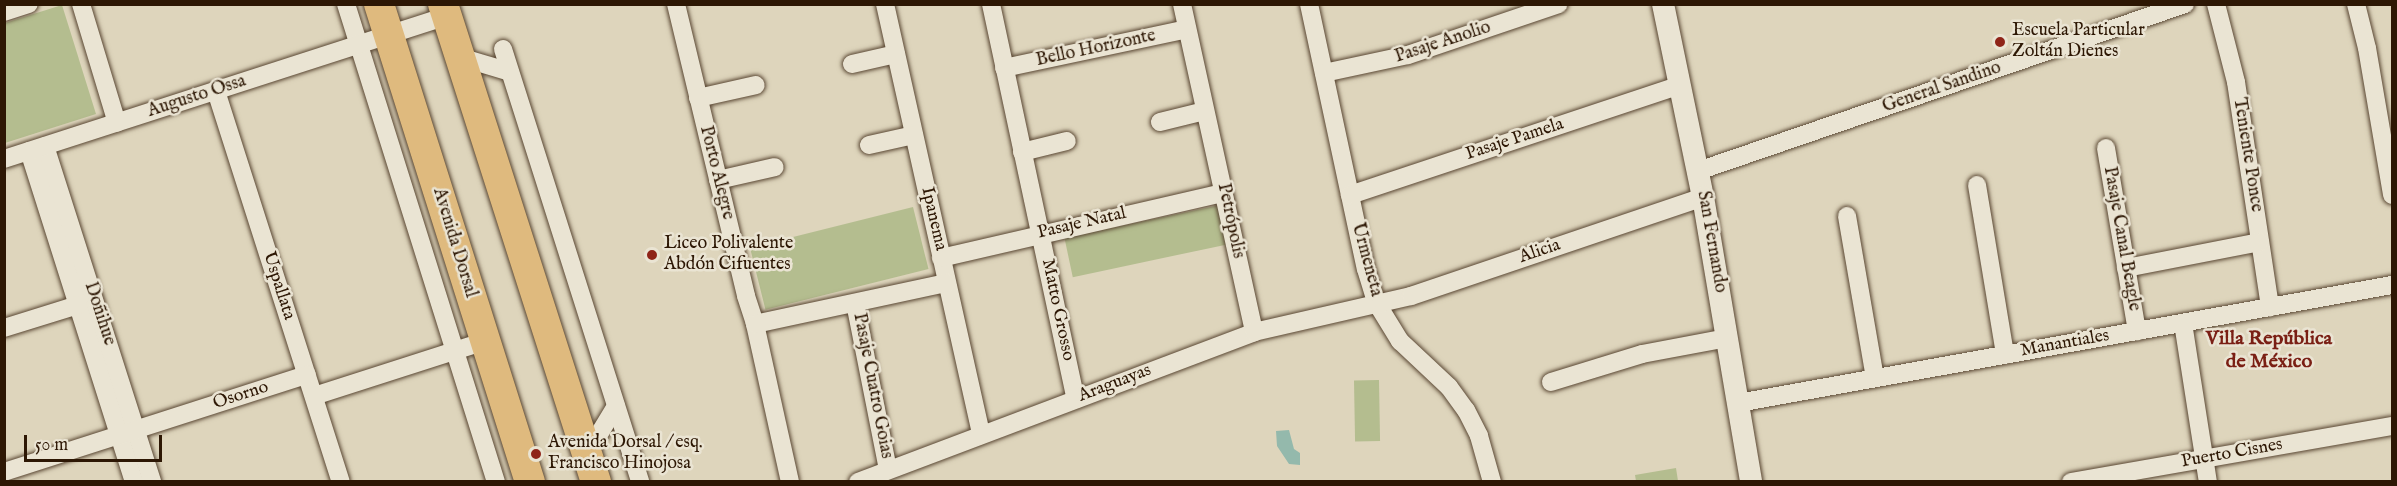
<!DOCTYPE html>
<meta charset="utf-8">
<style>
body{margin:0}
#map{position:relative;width:2397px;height:486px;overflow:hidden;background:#ded5bc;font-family:"IM FELL English",serif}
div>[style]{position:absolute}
.green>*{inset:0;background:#b4bd8f;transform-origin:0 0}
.water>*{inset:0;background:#94b9ac}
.roads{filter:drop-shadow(0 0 2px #594632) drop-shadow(0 0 2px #594632)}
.minor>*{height:18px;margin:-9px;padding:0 9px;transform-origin:9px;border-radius:9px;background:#eae4d3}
.tertiary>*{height:22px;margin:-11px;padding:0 11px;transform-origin:11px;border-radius:11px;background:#eae4d3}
.primary>*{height:30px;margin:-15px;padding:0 15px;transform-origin:15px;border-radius:15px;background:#dfba7e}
.dots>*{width:16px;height:16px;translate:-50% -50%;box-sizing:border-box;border:3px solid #eae4d3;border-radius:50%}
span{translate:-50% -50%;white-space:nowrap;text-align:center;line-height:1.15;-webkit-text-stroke:5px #eae4d3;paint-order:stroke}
.poi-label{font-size:18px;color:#2d1704}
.left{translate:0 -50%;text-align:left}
.street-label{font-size:18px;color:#2d1704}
.neighbourhood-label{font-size:20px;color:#7a1f14;font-weight:700}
.frame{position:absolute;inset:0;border:6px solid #2d1704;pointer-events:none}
.scale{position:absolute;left:24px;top:435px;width:138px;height:27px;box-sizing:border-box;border:3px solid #2d1704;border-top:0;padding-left:8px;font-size:18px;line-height:21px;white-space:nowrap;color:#2d1704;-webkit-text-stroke:4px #eae4d3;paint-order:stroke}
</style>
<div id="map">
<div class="green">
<i style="clip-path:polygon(62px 5px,96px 114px,5px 143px,5px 23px)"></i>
<i style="left:1220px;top:205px;width:40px;height:159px;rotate:78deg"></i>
<i style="left:913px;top:207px;width:64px;height:168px;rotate:76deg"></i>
<i style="left:1379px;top:380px;width:61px;height:25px;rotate:89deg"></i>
<i style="clip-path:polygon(1676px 468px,1678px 481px,1636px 481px,1635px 475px)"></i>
</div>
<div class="water">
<i style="clip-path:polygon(1289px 430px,1294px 449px,1300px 453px,1300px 465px,1289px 464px,1277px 446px,1276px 431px)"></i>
</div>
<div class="roads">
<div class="minor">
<i style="left:81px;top:4px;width:124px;rotate:73.2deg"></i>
<i style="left:346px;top:4px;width:501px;rotate:72.58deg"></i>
<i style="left:676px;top:4px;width:300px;rotate:76.5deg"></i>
<i style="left:746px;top:296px;width:29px;rotate:72deg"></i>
<i style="left:755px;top:324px;width:162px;rotate:77.5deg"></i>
<i style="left:885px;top:4px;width:441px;rotate:77.4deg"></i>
<i style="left:991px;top:4px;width:404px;rotate:77.9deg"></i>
<i style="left:1182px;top:4px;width:336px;rotate:77.6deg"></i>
<i style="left:1309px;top:4px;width:271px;rotate:77.9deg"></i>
<i style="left:1366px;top:269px;width:34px;rotate:73deg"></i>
<i style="left:1376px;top:302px;width:46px;rotate:58.4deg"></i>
<i style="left:1400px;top:341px;width:67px;rotate:43.2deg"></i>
<i style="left:1449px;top:387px;width:29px;rotate:54deg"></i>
<i style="left:1466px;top:410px;width:29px;rotate:63deg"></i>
<i style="left:1479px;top:436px;width:48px;rotate:74.2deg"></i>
<i style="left:2216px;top:4px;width:81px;rotate:75.6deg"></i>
<i style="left:2236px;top:82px;width:228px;rotate:81.4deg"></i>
<i style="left:2356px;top:4px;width:45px;rotate:76deg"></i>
<i style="left:2367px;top:48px;width:149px;rotate:80.3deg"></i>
<i style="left:4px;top:12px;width:26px;rotate:-18deg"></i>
<i style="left:503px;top:49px;width:454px;rotate:72.4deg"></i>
<i style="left:460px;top:57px;width:52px;rotate:16.7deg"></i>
<i style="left:852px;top:64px;width:45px;rotate:-12.8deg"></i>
<i style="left:1004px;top:68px;width:187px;rotate:-12deg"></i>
<i style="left:1324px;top:73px;width:86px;rotate:-12.1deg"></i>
<i style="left:1408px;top:55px;width:159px;rotate:-18.7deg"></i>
<i style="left:216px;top:91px;width:410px;rotate:72.3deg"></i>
<i style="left:698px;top:98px;width:59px;rotate:-12.6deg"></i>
<i style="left:1160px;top:122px;width:46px;rotate:-13.7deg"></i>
<i style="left:869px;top:145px;width:46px;rotate:-12.5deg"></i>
<i style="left:45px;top:146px;width:353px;rotate:72.3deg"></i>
<i style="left:2106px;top:148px;width:186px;rotate:80.4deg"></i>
<i style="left:29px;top:151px;width:347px;rotate:72.4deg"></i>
<i style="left:1022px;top:152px;width:46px;rotate:-13.7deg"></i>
<i style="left:4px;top:159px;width:465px;rotate:-17.9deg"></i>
<i style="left:1698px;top:171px;width:515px;rotate:-18.93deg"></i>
<i style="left:718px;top:180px;width:58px;rotate:-12.8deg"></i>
<i style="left:1977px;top:185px;width:172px;rotate:80.6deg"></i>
<i style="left:1350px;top:195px;width:348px;rotate:-18.4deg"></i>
<i style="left:1847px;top:216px;width:164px;rotate:80.2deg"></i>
<i style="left:941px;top:258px;width:289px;rotate:-13deg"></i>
<i style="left:2126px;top:268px;width:136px;rotate:-11deg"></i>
<i style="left:855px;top:303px;width:170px;rotate:78.8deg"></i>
<i style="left:2183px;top:323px;width:161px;rotate:81.1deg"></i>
<i style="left:755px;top:324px;width:196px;rotate:-12.1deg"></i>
<i style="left:4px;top:328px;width:77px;rotate:-17.3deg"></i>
<i style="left:1551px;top:382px;width:95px;rotate:-17.1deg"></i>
<i style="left:1642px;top:354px;width:86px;rotate:-10.7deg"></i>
<i style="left:314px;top:396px;width:180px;rotate:-17.8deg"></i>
<i style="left:1738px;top:403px;width:665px;rotate:-10.23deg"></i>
<i style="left:587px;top:454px;width:56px;rotate:-58.9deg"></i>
<i style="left:4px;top:472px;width:318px;rotate:-17.8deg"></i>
<i style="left:858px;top:482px;width:423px;rotate:-20.7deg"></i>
<i style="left:1254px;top:332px;width:161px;rotate:-12.9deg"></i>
<i style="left:1411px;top:296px;width:308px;rotate:-18.7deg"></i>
<i style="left:2071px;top:482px;width:326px;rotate:-9.9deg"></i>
</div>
<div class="tertiary">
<i style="left:1663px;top:4px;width:197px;rotate:78.3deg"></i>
<i style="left:1703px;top:197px;width:289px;rotate:80.4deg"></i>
</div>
<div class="primary">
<i style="left:379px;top:4px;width:501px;rotate:72.47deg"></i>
<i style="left:443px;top:4px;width:502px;rotate:72.25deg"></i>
</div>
</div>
<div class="dots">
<i style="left:2000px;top:42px;background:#8f2418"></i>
<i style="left:652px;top:255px;background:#8f2418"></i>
<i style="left:536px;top:454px;background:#8f2418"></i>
</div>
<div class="poi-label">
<span class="left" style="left:2012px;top:42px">Escuela Particular<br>Zoltán Dienes</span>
<span class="left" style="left:664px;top:255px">Liceo Polivalente<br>Abdón Cifuentes</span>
<span class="left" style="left:548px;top:454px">Avenida Dorsal / esq.<br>Francisco Hinojosa</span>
</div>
<div class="street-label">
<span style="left:1443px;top:43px;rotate:-18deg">Pasaje Anolio</span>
<span style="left:1096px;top:49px;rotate:-12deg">Bello Horizonte</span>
<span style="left:1942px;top:88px;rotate:-19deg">General Sandino</span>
<span style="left:197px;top:97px;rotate:-18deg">Augusto Ossa</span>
<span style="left:1515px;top:140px;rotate:-18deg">Pasaje Pamela</span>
<span style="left:2247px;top:155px;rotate:81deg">Teniente Ponce</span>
<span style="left:716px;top:173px;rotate:76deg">Porto Alegre</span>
<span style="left:933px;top:219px;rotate:77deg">Ipanema</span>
<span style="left:1230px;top:221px;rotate:78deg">Petrópolis</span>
<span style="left:1082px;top:224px;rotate:-13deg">Pasaje Natal</span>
<span style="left:2121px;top:239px;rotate:80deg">Pasaje Canal Beagle</span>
<span style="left:1711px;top:242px;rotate:80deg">San Fernando</span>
<span style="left:454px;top:243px;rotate:73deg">Avenida Dorsal</span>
<span style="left:1540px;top:252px;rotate:-19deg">Alicia</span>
<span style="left:1366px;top:260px;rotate:75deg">Urmeneta</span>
<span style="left:278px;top:286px;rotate:72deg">Uspallata</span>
<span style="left:1057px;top:310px;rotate:78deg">Matto Grosso</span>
<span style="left:99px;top:314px;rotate:72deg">Doñihue</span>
<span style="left:2065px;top:344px;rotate:-10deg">Manantiales</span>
<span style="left:1115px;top:384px;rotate:-21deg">Araguayas</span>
<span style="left:872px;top:386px;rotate:79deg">Pasaje Cuatro Goias</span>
<span style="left:241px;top:396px;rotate:-18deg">Osorno</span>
<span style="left:2232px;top:454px;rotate:-10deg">Puerto Cisnes</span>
</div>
<div class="neighbourhood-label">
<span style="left:2269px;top:350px">Villa República<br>de México</span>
</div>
<div class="frame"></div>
<div class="scale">50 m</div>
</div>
